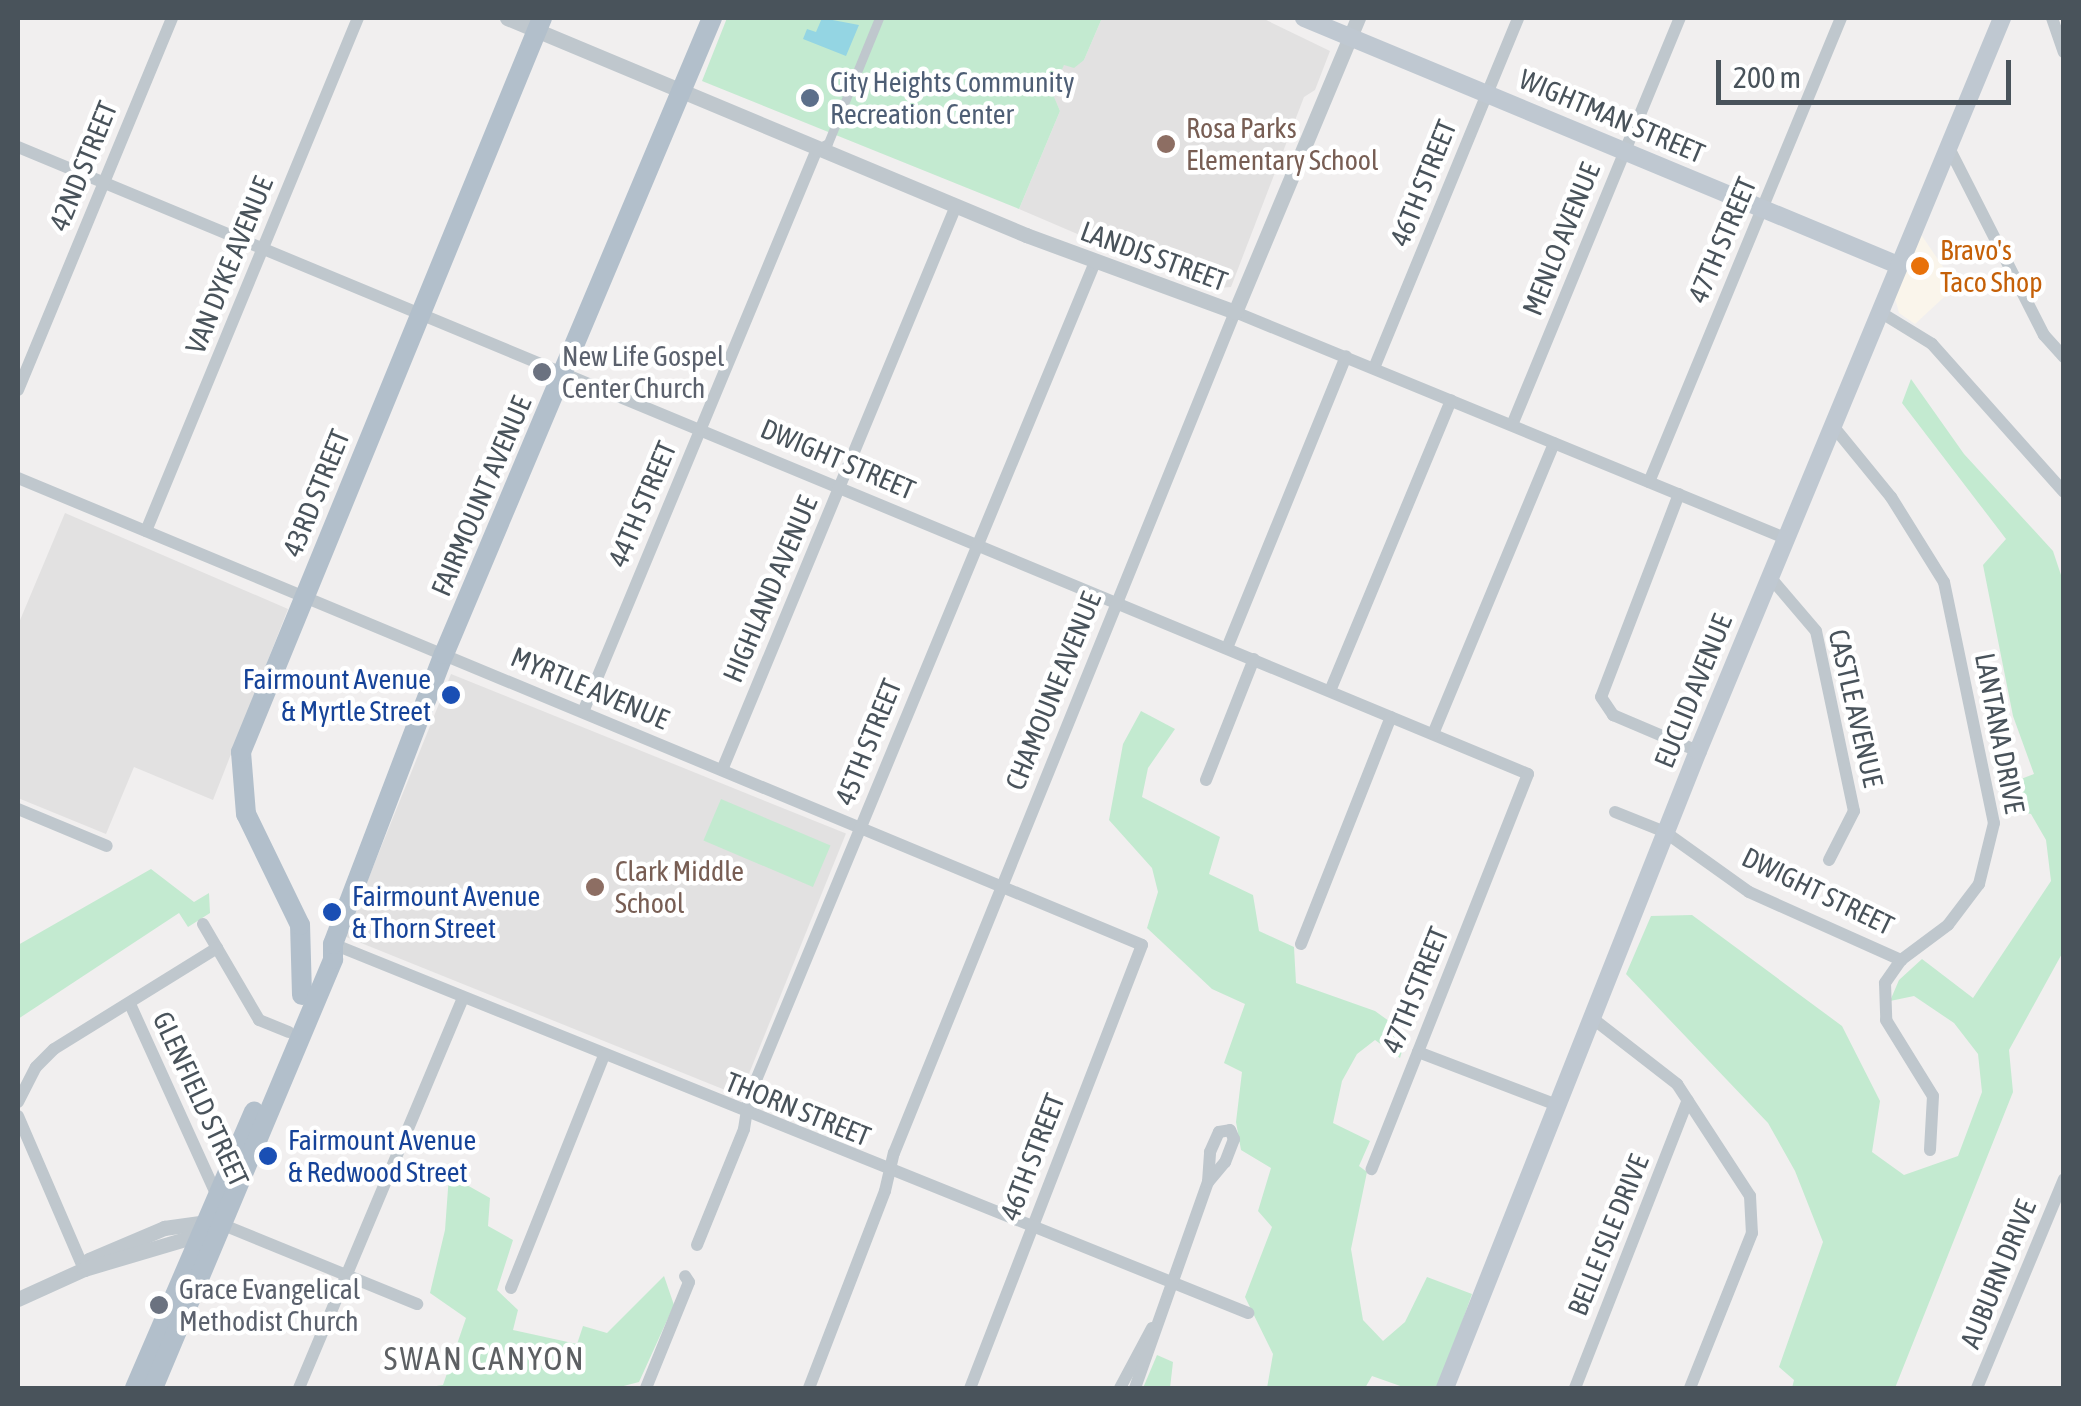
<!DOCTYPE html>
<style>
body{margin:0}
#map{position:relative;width:2081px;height:1406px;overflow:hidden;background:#f1efef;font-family:"Asap Condensed",sans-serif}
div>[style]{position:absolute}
.commercial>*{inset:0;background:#faf5eb}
.education>*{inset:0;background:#e2e1e1;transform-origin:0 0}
.green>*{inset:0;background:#c3ead0;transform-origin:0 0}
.water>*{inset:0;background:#94d5e3}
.pedestrian>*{height:9px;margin:-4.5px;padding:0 4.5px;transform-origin:4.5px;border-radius:4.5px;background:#bfc7cd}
.minor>*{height:12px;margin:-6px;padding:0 6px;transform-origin:6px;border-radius:6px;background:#bfc7cd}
.tertiary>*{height:15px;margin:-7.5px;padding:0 7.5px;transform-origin:7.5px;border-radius:7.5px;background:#bfc7cd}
.secondary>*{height:18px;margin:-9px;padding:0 9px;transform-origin:9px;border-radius:9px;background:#bfc8d1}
.primary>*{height:20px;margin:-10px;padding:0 10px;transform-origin:10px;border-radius:10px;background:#b2bfcb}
.dots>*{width:28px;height:28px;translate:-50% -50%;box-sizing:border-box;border:5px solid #fff;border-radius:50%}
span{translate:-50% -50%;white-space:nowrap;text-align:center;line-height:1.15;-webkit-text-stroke:9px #fff;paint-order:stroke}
.service-label{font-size:28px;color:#4e5e75}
.left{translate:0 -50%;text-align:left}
.street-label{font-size:28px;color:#49535b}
.education-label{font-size:28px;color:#785e54}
.food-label{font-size:28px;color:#c56008}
.worship-label{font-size:28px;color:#5b616d}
.transit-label{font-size:28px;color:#164399}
.right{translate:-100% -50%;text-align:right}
.quarter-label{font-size:32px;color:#5d6063;letter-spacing:2.5px}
.frame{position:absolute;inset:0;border:20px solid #49535b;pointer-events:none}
.scale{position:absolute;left:1716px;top:60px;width:295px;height:45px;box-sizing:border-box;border:5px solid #49535b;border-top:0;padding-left:12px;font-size:30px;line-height:35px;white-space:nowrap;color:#49535b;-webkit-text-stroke:8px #fff;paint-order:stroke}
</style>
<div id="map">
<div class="commercial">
<i style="clip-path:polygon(1920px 233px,1956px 286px,1915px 324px,1899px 313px,1895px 298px)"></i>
</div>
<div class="education">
<i style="clip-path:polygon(1102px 18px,1262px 18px,1330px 51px,1315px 90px,1304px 97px,1231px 287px,1206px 289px,1019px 209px,1060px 111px,1052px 93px,1064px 64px,1084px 60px)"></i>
<i style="clip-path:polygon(65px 513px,288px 609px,213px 800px,134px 767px,106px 834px,18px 798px,18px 625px)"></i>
<i style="left:451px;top:674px;width:426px;height:283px;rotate:22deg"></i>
</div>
<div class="green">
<i style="clip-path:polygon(727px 18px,1102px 18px,1084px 60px,1074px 68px,1064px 65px,1052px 92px,1060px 111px,1019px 209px,702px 81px)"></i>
<i style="clip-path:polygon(1911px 379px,1964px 454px,2053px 551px,2063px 581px,2064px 950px,2009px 1050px,2013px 1092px,1895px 1388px,1792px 1388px,1794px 1380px,1779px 1367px,1823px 1242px,1795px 1171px,1768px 1123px,1626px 974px,1651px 916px,1692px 915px,1842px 1026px,1880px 1101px,1872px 1152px,1904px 1175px,1958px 1156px,1982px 1092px,1978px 1054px,1954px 1023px,1914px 996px,1890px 1001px,1899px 980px,1922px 959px,1973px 998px,2051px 881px,2046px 840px,2031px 814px,2004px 808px,2000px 787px,2034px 774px,2013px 716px,1983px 565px,2006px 539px,1902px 403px)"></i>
<i style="clip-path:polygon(1141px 711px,1175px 729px,1148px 768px,1142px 797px,1220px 837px,1209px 874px,1253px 895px,1259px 931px,1294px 947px,1296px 983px,1375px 1011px,1407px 1034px,1400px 1058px,1375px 1040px,1357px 1054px,1342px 1081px,1333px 1123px,1370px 1141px,1359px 1166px,1367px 1172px,1351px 1249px,1363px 1320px,1383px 1341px,1405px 1322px,1427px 1277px,1472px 1294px,1439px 1388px,1406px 1388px,1372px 1376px,1365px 1388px,1267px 1388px,1273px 1354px,1245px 1297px,1272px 1227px,1258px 1211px,1271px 1168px,1241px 1150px,1236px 1122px,1242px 1072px,1224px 1063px,1245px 1004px,1212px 989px,1147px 928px,1158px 892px,1152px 868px,1109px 820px,1123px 744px)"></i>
<i style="left:721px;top:799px;width:119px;height:45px;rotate:23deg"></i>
<i style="clip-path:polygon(151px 869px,194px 902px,209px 893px,210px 913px,188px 927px,179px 913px,18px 1019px,18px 945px)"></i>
<i style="clip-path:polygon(449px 1175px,490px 1198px,488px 1226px,513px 1240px,497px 1290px,518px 1310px,513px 1330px,577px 1344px,583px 1326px,607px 1333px,664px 1276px,674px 1305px,639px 1382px,616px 1388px,423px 1388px,443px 1385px,466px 1318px,430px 1293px,445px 1230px)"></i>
<i style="clip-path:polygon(1157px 1355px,1173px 1362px,1170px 1388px,1143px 1388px)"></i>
</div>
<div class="water">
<i style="clip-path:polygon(822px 18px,859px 25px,846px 56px,803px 39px,807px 29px,816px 32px)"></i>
</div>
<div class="pedestrian">
<i style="left:820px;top:147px;width:9px;rotate:-27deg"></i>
<i style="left:828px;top:143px;width:135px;rotate:-67.8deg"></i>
</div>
<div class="minor">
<i style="left:2052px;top:18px;width:36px;rotate:71deg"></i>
<i style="left:1948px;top:146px;width:212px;rotate:63.1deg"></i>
<i style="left:2044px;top:335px;width:30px;rotate:48deg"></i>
<i style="left:18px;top:147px;width:1635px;rotate:22.55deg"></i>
<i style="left:1528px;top:774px;width:425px;rotate:111.6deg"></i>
<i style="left:1880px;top:312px;width:61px;rotate:31.6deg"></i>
<i style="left:1932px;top:344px;width:198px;rotate:48.3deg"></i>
<i style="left:1374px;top:368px;width:378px;rotate:-67.6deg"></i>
<i style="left:18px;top:390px;width:403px;rotate:-67.5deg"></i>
<i style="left:1512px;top:425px;width:440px;rotate:-67.6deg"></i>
<i style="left:1833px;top:426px;width:92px;rotate:50.8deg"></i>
<i style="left:1891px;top:497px;width:100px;rotate:58.1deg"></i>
<i style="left:1944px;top:582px;width:246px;rotate:78.3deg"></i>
<i style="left:1994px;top:823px;width:63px;rotate:103.8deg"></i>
<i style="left:1979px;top:884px;width:51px;rotate:127.1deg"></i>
<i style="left:1948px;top:925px;width:59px;rotate:143.3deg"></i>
<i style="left:1901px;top:960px;width:28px;rotate:125deg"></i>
<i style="left:1885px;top:983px;width:37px;rotate:88deg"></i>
<i style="left:1886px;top:1020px;width:89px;rotate:58.3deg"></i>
<i style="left:1933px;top:1096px;width:54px;rotate:93.2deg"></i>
<i style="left:18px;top:478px;width:1217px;rotate:22.56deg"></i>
<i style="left:1142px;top:945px;width:475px;rotate:111.2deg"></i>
<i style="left:1649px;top:482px;width:502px;rotate:-67.52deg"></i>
<i style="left:1679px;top:494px;width:217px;rotate:111deg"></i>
<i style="left:1601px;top:697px;width:22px;rotate:56deg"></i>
<i style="left:1613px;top:715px;width:92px;rotate:23deg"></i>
<i style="left:146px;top:531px;width:555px;rotate:-67.55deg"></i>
<i style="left:1769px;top:576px;width:72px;rotate:49.5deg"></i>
<i style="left:1816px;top:631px;width:184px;rotate:78.1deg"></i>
<i style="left:1854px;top:811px;width:55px;rotate:117deg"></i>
<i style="left:1227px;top:648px;width:315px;rotate:-67.8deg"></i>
<i style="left:1330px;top:691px;width:315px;rotate:-67.4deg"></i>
<i style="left:583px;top:712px;width:610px;rotate:-67.43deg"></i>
<i style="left:1433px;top:734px;width:315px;rotate:-67.4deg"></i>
<i style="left:722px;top:770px;width:611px;rotate:-67.47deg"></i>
<i style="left:1206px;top:780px;width:130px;rotate:-68.4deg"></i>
<i style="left:18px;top:809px;width:96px;rotate:22.6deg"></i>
<i style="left:1615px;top:812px;width:54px;rotate:21.8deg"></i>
<i style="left:1665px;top:832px;width:103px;rotate:35.5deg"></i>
<i style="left:1749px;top:892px;width:167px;rotate:24.1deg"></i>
<i style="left:203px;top:924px;width:111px;rotate:59.7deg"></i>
<i style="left:259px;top:1020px;width:32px;rotate:22deg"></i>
<i style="left:333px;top:944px;width:987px;rotate:21.96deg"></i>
<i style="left:1301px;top:944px;width:244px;rotate:-68.4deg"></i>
<i style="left:130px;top:1004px;width:213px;rotate:65.6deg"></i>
<i style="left:1592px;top:1018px;width:108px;rotate:37.8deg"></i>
<i style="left:1677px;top:1084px;width:134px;rotate:56.9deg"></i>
<i style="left:1750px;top:1196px;width:37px;rotate:87deg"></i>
<i style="left:1752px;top:1233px;width:167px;rotate:111.8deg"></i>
<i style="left:1418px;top:1052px;width:149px;rotate:20.9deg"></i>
<i style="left:18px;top:1102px;width:39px;rotate:-63deg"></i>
<i style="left:36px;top:1067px;width:25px;rotate:-45deg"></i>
<i style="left:54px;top:1049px;width:192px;rotate:-31.8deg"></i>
<i style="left:18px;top:1116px;width:167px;rotate:66.7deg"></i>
<i style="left:221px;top:1224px;width:212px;rotate:22.2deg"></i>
<i style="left:697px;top:1245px;width:125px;rotate:-67.9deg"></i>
<i style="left:744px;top:1129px;width:32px;rotate:-81deg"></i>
<i style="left:749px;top:1097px;width:904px;rotate:-67.49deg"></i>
<i style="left:511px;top:1288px;width:250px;rotate:-68.2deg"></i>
<i style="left:299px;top:1388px;width:423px;rotate:-67.2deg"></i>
<i style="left:646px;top:1388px;width:114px;rotate:-67.9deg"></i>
<i style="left:689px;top:1282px;width:7px;rotate:-124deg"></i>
<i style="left:809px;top:1388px;width:211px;rotate:-68.9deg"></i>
<i style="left:885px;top:1191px;width:39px;rotate:-77deg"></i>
<i style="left:894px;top:1153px;width:908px;rotate:-67.93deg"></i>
<i style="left:1235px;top:312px;width:595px;rotate:22.34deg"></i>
<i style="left:1120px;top:1388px;width:68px;rotate:-61.9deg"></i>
<i style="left:1135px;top:1388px;width:219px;rotate:-70.5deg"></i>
<i style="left:1208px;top:1182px;width:30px;rotate:-86deg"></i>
<i style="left:1210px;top:1152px;width:22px;rotate:-66deg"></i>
<i style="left:1219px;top:1132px;width:11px;rotate:-10deg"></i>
<i style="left:1230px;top:1130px;width:10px;rotate:66deg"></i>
<i style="left:1234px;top:1139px;width:25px;rotate:111deg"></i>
<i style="left:1225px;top:1162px;width:26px;rotate:130deg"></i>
<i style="left:1575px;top:1388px;width:309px;rotate:-68.6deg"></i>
<i style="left:1977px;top:1388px;width:226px;rotate:-67.4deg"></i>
</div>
<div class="tertiary">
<i style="left:507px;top:18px;width:563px;rotate:22.69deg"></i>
<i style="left:1026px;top:235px;width:223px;rotate:20.2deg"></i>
<i style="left:1235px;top:312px;width:319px;rotate:-67.3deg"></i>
<i style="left:84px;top:1269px;width:10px;rotate:-61deg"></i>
<i style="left:89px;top:1260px;width:82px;rotate:-23.1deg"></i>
<i style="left:164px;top:1228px;width:49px;rotate:-8.1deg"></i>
<i style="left:18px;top:1299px;width:72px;rotate:-24.4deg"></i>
<i style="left:84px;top:1269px;width:130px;rotate:-16.5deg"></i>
</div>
<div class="secondary">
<i style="left:1304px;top:18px;width:643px;rotate:22.58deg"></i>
<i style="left:1445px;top:1388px;width:685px;rotate:-68.34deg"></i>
<i style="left:1698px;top:751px;width:794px;rotate:-67.47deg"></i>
</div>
<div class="primary">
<i style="left:302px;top:995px;width:70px;rotate:-91.6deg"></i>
<i style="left:300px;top:925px;width:123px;rotate:-115.9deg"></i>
<i style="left:246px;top:814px;width:62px;rotate:-94.6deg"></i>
<i style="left:241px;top:752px;width:793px;rotate:-67.7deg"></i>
<i style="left:135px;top:1388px;width:301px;rotate:-66.7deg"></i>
<i style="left:153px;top:1388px;width:465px;rotate:-67.2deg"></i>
<i style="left:333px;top:959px;width:15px;rotate:-90deg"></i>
<i style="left:333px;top:944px;width:311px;rotate:-69.1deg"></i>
<i style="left:444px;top:654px;width:690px;rotate:-67.15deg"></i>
</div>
<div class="dots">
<i style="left:810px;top:98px;background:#5c6f8a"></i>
<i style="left:1166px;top:144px;background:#8d6e63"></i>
<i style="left:1920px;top:266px;background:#e8710a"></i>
<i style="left:542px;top:372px;background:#6b7280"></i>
<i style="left:451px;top:695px;background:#1a4fb4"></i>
<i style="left:595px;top:887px;background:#8d6e63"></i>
<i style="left:332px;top:912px;background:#1a4fb4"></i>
<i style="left:268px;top:1156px;background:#1a4fb4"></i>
<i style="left:159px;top:1305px;background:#6b7280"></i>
</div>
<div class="service-label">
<span class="left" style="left:830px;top:98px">City Heights Community<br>Recreation Center</span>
</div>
<div class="street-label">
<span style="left:1612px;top:116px;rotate:23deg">WIGHTMAN STREET</span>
<span style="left:83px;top:166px;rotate:-68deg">42ND STREET</span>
<span style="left:1423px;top:183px;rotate:-68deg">46TH STREET</span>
<span style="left:1561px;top:239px;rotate:-68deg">MENLO AVENUE</span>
<span style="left:1722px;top:240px;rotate:-67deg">47TH STREET</span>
<span style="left:1154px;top:256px;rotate:20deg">LANDIS STREET</span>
<span style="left:229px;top:265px;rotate:-68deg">VAN DYKE AVENUE</span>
<span style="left:838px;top:459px;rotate:23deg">DWIGHT STREET</span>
<span style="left:316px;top:493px;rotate:-68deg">43RD STREET</span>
<span style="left:481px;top:496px;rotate:-67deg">FAIRMOUNT AVENUE</span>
<span style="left:642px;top:504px;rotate:-67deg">44TH STREET</span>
<span style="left:770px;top:589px;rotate:-67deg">HIGHLAND AVENUE</span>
<span style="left:590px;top:688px;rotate:23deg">MYRTLE AVENUE</span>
<span style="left:1053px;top:691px;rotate:-68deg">CHAMOUNE AVENUE</span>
<span style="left:1693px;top:691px;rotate:-68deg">EUCLID AVENUE</span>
<span style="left:1856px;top:708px;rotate:77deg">CASTLE AVENUE</span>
<span style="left:2000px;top:733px;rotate:79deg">LANTANA DRIVE</span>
<span style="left:868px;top:742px;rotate:-68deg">45TH STREET</span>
<span style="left:1818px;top:891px;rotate:26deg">DWIGHT STREET</span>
<span style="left:1415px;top:990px;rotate:-68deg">47TH STREET</span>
<span style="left:201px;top:1099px;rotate:65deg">GLENFIELD STREET</span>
<span style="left:798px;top:1109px;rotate:22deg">THORN STREET</span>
<span style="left:1032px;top:1157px;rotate:-69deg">46TH STREET</span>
<span style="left:1608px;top:1235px;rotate:-68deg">BELLE ISLE DRIVE</span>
<span style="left:1998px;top:1274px;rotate:-68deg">AUBURN DRIVE</span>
</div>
<div class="education-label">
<span class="left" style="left:1186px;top:144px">Rosa Parks<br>Elementary School</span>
<span class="left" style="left:615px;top:887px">Clark Middle<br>School</span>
</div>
<div class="food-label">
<span class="left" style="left:1940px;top:266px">Bravo's<br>Taco Shop</span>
</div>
<div class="worship-label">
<span class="left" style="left:562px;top:372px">New Life Gospel<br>Center Church</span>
<span class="left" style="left:179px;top:1305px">Grace Evangelical<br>Methodist Church</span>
</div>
<div class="transit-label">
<span class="right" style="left:431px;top:695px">Fairmount Avenue<br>&amp; Myrtle Street</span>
<span class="left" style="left:352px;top:912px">Fairmount Avenue<br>&amp; Thorn Street</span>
<span class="left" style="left:288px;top:1156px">Fairmount Avenue<br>&amp; Redwood Street</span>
</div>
<div class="quarter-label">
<span style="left:485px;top:1359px">SWAN CANYON</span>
</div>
<div class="frame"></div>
<div class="scale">200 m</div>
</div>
